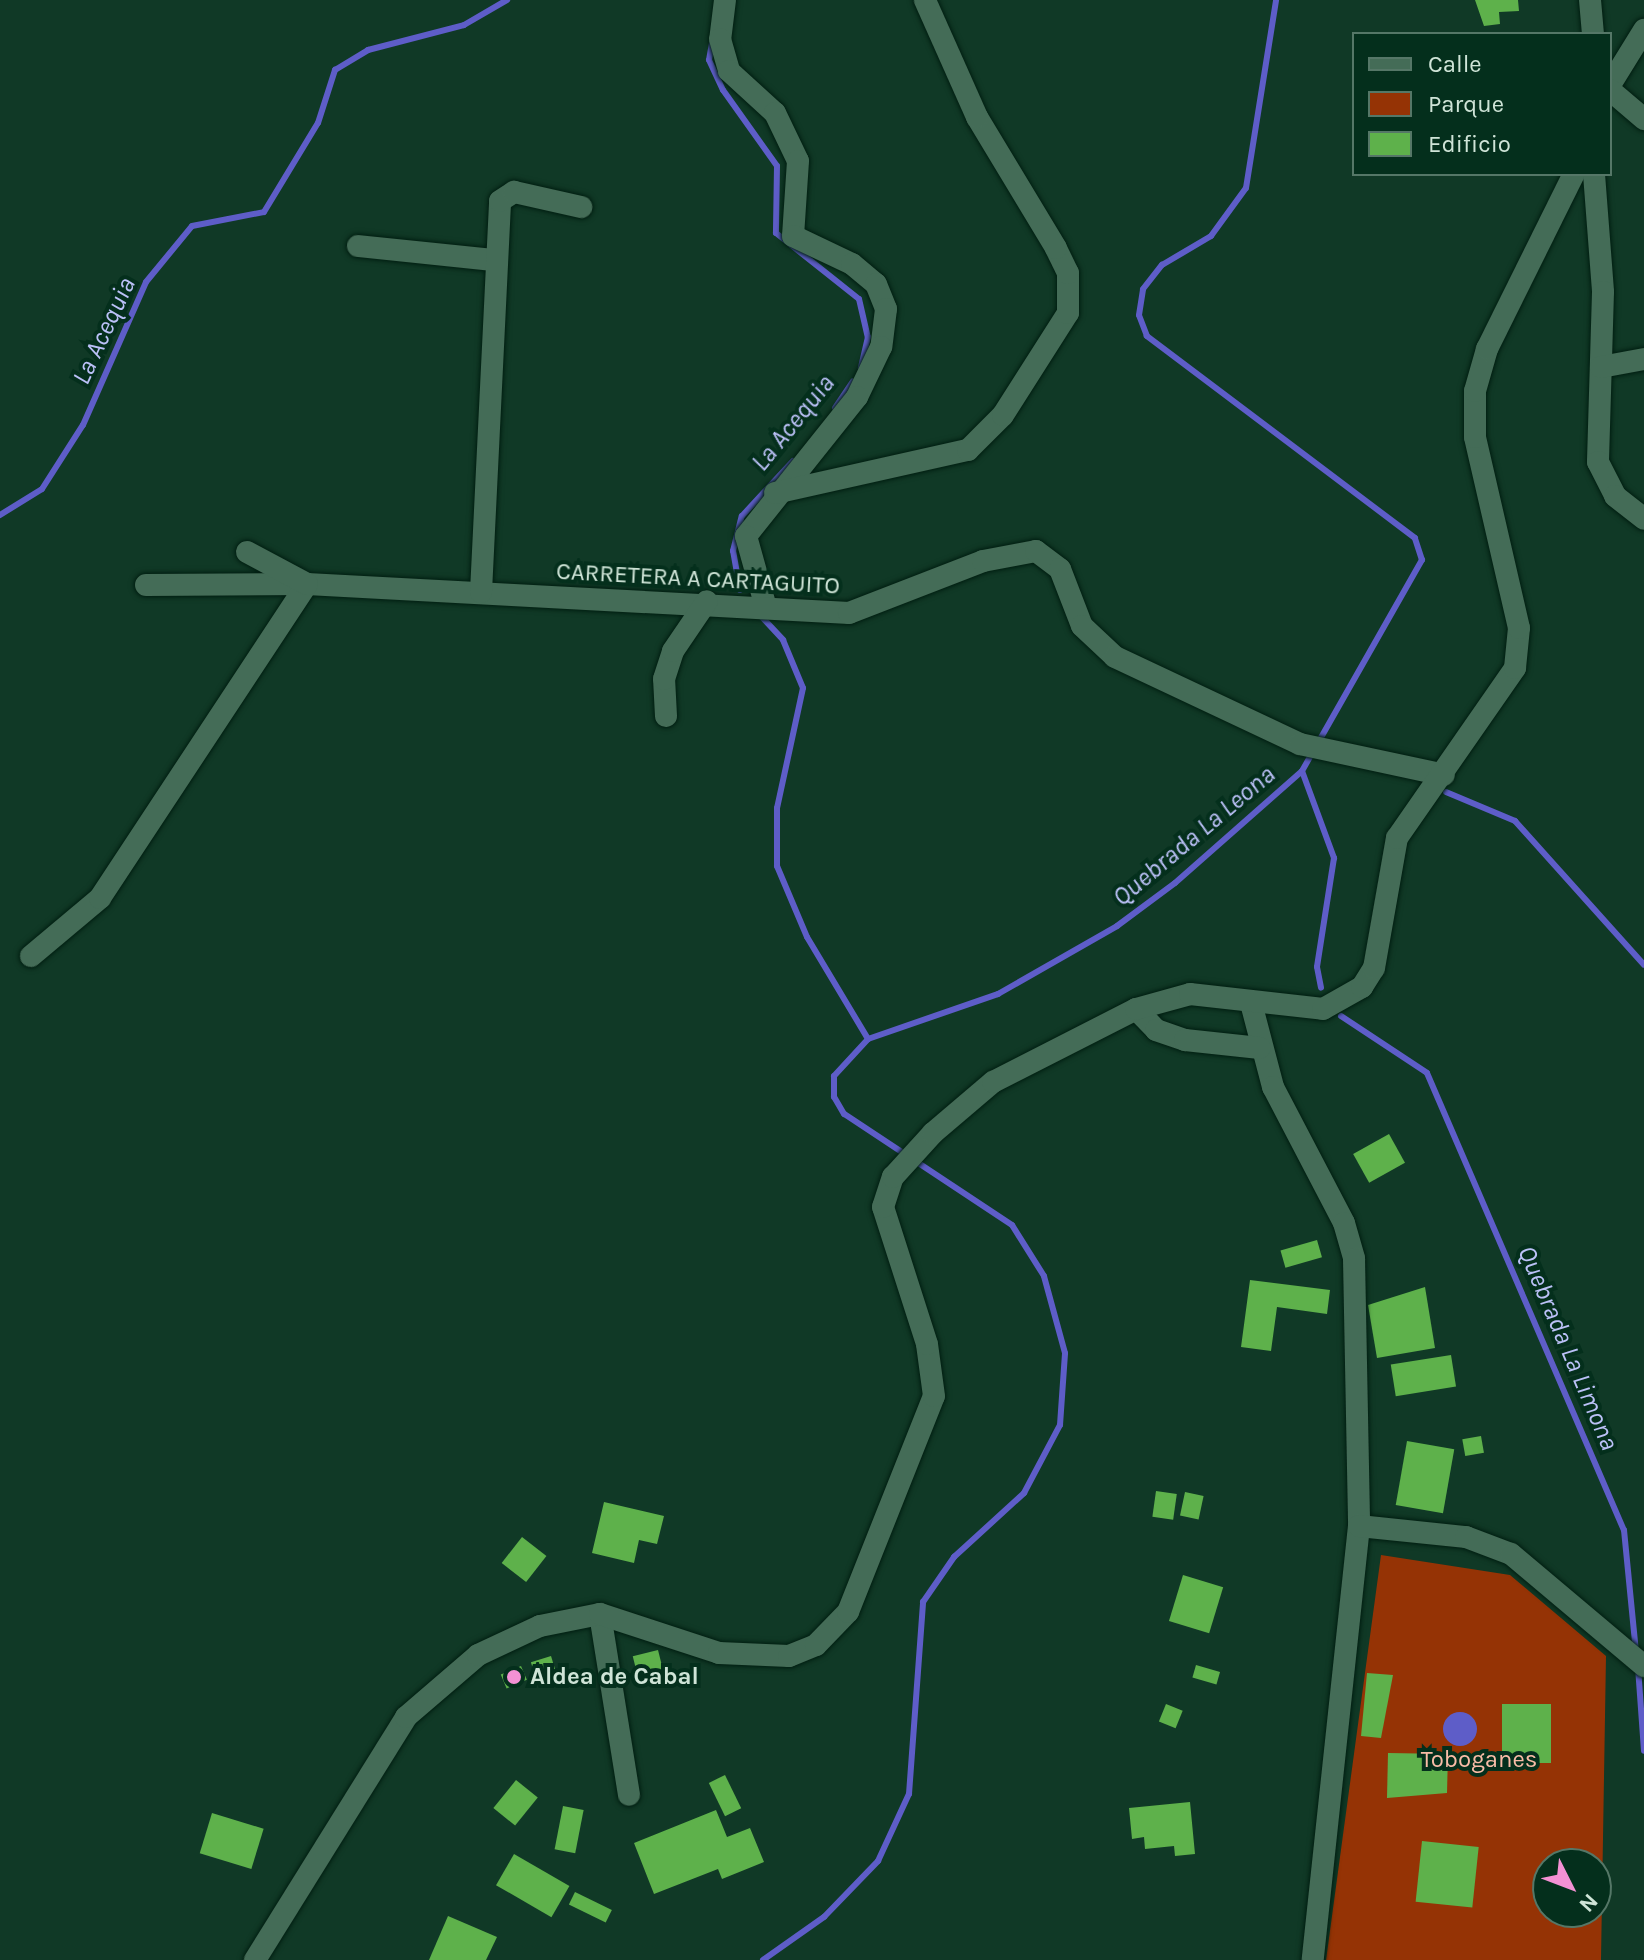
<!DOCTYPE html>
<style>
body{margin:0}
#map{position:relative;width:1644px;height:1960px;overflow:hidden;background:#103926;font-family:Karla,sans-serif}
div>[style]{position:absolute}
.green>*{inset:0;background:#953305}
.water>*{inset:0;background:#5e5dc8}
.round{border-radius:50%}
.stream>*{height:6px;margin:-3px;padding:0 3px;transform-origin:3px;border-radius:3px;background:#5e5dc8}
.building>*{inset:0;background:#5eb14b;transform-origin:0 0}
.roads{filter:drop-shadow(0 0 2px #011e11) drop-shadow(0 0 2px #011e11)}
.minor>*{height:22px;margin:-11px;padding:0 11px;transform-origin:11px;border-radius:11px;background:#446c57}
.dots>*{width:22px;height:22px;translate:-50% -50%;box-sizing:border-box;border:4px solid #042f1c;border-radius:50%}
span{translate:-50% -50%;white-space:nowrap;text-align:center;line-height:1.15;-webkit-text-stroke:8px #042f1c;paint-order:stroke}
.street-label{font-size:24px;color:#cfe4d7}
.poi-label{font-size:24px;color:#cfe4d7;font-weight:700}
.left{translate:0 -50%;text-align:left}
.park-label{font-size:24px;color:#f9bca7}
.water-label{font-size:26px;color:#bbc1f7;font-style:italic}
.legend{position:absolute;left:1352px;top:32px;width:260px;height:144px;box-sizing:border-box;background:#042f1c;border:2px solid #557767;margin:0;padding:10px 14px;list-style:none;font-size:24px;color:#cfe4d7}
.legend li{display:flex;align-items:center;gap:16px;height:40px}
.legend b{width:40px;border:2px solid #557767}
.north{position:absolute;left:1532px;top:1848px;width:80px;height:80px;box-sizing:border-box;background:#042f1c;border:2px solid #557767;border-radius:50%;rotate:132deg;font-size:22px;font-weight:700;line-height:32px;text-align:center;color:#cfe4d7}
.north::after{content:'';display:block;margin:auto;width:28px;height:36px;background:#f491d4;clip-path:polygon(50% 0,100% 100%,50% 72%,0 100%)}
</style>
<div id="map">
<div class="green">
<i style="clip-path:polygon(evenodd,1381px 1555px,1510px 1575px,1606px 1656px,1601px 1960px,1326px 1960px,1381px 1555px,1548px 1864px,1596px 1864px,1596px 1912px,1548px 1912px,1548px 1864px)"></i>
</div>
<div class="water">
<i class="round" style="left:1443px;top:1712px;width:34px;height:34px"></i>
</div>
<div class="stream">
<i style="left:712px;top:43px;width:17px;rotate:100deg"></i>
<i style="left:709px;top:60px;width:33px;rotate:65deg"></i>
<i style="left:723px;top:90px;width:93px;rotate:54.6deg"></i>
<i style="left:777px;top:166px;width:67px;rotate:90.9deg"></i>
<i style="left:776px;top:233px;width:106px;rotate:38.5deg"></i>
<i style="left:859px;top:299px;width:39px;rotate:77deg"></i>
<i style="left:868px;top:337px;width:32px;rotate:103deg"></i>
<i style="left:835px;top:408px;width:32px;rotate:-56deg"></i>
<i style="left:0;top:515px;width:49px;rotate:-31.8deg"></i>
<i style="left:42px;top:489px;width:76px;rotate:-57.4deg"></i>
<i style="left:83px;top:425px;width:156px;rotate:-66.2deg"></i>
<i style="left:146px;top:282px;width:72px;rotate:-50.6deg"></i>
<i style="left:192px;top:226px;width:73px;rotate:-11deg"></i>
<i style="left:264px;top:212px;width:104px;rotate:-58.8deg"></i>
<i style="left:318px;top:123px;width:56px;rotate:-72.2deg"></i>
<i style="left:335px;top:70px;width:39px;rotate:-31deg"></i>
<i style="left:368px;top:50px;width:99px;rotate:-14.6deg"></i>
<i style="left:464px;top:25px;width:50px;rotate:-30.2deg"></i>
<i style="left:740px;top:590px;width:40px;rotate:-100deg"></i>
<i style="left:733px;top:551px;width:36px;rotate:-76deg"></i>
<i style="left:742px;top:516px;width:75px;rotate:-47.2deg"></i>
<i style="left:760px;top:615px;width:34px;rotate:47deg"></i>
<i style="left:783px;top:640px;width:52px;rotate:67.4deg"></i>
<i style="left:803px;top:688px;width:123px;rotate:102.2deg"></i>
<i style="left:777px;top:808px;width:58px;rotate:90deg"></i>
<i style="left:777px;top:866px;width:77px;rotate:67.1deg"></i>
<i style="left:807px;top:937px;width:119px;rotate:59.1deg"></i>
<i style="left:1302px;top:771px;width:93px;rotate:69.8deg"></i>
<i style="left:1334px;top:858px;width:110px;rotate:98.9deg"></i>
<i style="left:1317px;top:967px;width:21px;rotate:79deg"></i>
<i style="left:1446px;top:792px;width:75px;rotate:22.8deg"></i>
<i style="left:1515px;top:821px;width:193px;rotate:48.1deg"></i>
<i style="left:1341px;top:1016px;width:103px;rotate:33.5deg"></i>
<i style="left:1427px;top:1073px;width:498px;rotate:66.7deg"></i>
<i style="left:1624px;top:1530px;width:123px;rotate:84.4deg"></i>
<i style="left:1638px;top:1667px;width:84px;rotate:85.9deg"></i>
<i style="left:763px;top:1960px;width:75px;rotate:-35.2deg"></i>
<i style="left:824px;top:1917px;width:78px;rotate:-46deg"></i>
<i style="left:878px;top:1861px;width:74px;rotate:-65.2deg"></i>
<i style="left:909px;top:1794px;width:193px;rotate:-85.8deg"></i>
<i style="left:923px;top:1602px;width:55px;rotate:-55.4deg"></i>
<i style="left:954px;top:1557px;width:95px;rotate:-42.4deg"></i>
<i style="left:1024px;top:1493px;width:77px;rotate:-62.1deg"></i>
<i style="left:1060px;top:1425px;width:72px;rotate:-86deg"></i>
<i style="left:1065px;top:1353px;width:80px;rotate:-105.3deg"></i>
<i style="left:1044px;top:1276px;width:60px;rotate:-122.1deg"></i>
<i style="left:1012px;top:1225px;width:201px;rotate:-146.5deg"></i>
<i style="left:844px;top:1114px;width:20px;rotate:-120deg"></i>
<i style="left:834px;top:1097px;width:21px;rotate:-90deg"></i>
<i style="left:834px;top:1076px;width:50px;rotate:-47.4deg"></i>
<i style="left:868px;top:1039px;width:138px;rotate:-19.1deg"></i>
<i style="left:998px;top:994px;width:137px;rotate:-29.7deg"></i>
<i style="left:1117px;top:926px;width:72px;rotate:-36.6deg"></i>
<i style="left:1175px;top:883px;width:169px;rotate:-41.4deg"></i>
<i style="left:1302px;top:771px;width:243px;rotate:-60.4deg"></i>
<i style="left:1422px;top:560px;width:23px;rotate:-108deg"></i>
<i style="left:1415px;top:538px;width:336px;rotate:-143deg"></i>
<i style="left:1147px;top:336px;width:22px;rotate:-111deg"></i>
<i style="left:1139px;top:315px;width:26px;rotate:-81deg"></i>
<i style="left:1143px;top:289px;width:31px;rotate:-52deg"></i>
<i style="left:1162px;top:265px;width:57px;rotate:-30.6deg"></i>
<i style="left:1211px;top:236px;width:59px;rotate:-53.9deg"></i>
<i style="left:1246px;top:188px;width:190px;rotate:-80.9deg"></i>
</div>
<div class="building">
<i style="clip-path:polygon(1475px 0,1518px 0,1519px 11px,1499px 12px,1500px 24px,1484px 26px)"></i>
<i style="left:1389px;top:1134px;width:33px;height:41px;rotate:61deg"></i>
<i style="left:1317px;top:1240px;width:18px;height:38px;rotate:74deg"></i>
<i style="clip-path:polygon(1250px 1280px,1330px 1290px,1327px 1314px,1277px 1307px,1271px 1351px,1241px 1347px)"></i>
<i style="clip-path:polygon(1425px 1287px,1435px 1348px,1377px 1358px,1368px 1305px)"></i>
<i style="left:1451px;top:1355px;width:32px;height:61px;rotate:81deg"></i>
<i style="left:1481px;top:1436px;width:17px;height:19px;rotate:80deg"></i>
<i style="left:1407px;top:1441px;width:48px;height:65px;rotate:10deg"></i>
<i style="left:1156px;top:1491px;width:21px;height:26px;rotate:8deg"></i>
<i style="left:1185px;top:1492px;width:19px;height:24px;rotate:12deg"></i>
<i style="clip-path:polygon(604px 1502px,664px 1516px,657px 1544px,639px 1540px,634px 1563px,592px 1553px)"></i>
<i style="left:522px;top:1537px;width:31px;height:33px;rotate:38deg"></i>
<i style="left:1183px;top:1575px;width:42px;height:48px;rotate:17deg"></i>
<i style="left:658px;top:1650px;width:30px;height:26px;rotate:76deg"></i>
<i style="left:551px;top:1656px;width:17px;height:21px;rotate:73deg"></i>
<i style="left:1196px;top:1665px;width:25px;height:13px;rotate:16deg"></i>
<i style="left:521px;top:1666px;width:15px;height:22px;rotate:67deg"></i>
<i style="clip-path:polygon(1367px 1673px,1393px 1675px,1381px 1738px,1361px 1736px)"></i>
<i style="left:1166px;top:1704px;width:18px;height:19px;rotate:22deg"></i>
<i style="left:1551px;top:1704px;width:59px;height:49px;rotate:90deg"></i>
<i style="clip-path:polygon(1388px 1753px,1448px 1754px,1447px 1793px,1387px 1798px)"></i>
<i style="left:725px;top:1775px;width:37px;height:18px;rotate:64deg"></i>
<i style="left:516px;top:1780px;width:28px;height:36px;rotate:39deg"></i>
<i style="clip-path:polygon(1190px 1802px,1195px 1854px,1175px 1856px,1174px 1846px,1145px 1849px,1144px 1837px,1132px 1839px,1129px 1808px)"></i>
<i style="left:563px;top:1806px;width:21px;height:44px;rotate:11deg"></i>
<i style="clip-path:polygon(716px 1810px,727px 1837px,750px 1828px,764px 1862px,722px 1879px,718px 1869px,654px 1894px,634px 1843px)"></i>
<i style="left:212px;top:1813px;width:54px;height:42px;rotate:17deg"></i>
<i style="left:1422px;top:1841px;width:57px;height:61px;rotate:6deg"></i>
<i style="left:514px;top:1854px;width:64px;height:36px;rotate:30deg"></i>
<i style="left:575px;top:1892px;width:41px;height:14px;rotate:26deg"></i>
<i style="clip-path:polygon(448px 1916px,497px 1937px,486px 1960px,429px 1960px)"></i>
</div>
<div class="roads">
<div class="minor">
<i style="left:725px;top:0;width:39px;rotate:97deg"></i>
<i style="left:720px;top:39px;width:33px;rotate:74deg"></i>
<i style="left:729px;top:71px;width:62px;rotate:42.4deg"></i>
<i style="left:775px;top:113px;width:53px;rotate:64.4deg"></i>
<i style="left:798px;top:161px;width:75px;rotate:93.8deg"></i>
<i style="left:793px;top:236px;width:65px;rotate:25.4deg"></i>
<i style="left:852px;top:264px;width:31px;rotate:40deg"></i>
<i style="left:876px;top:284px;width:27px;rotate:68deg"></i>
<i style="left:886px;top:309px;width:38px;rotate:97deg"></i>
<i style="left:881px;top:347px;width:55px;rotate:115.6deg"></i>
<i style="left:857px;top:397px;width:178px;rotate:128.6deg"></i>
<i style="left:746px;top:536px;width:71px;rotate:74.4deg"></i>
<i style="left:1590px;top:0;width:34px;rotate:85deg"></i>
<i style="left:1610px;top:85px;width:65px;rotate:-58.3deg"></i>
<i style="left:1610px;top:90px;width:45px;rotate:40.5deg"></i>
<i style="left:1594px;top:174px;width:118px;rotate:85.6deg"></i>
<i style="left:1603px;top:292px;width:170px;rotate:91.7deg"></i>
<i style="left:1598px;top:462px;width:38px;rotate:63deg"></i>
<i style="left:1615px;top:496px;width:37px;rotate:38deg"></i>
<i style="left:358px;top:246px;width:137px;rotate:5.9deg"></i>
<i style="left:1601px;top:367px;width:44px;rotate:-10.5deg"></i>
<i style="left:775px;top:493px;width:198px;rotate:-12.6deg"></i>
<i style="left:968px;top:450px;width:49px;rotate:-45deg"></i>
<i style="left:1003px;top:415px;width:121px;rotate:-57.5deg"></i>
<i style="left:1068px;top:313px;width:40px;rotate:-90deg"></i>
<i style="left:1068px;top:273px;width:28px;rotate:-116deg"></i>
<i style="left:1056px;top:248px;width:153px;rotate:-121.1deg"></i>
<i style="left:977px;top:117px;width:128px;rotate:-114deg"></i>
<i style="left:146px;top:585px;width:161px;rotate:-0.4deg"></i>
<i style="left:307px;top:584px;width:543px;rotate:3.06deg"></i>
<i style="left:849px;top:613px;width:144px;rotate:-21.2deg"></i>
<i style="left:983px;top:561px;width:54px;rotate:-10.7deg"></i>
<i style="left:1036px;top:551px;width:30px;rotate:37deg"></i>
<i style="left:1060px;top:569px;width:61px;rotate:68.9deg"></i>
<i style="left:1082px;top:626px;width:45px;rotate:43.2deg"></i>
<i style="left:1115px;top:657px;width:204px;rotate:25.2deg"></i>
<i style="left:1300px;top:744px;width:147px;rotate:12.1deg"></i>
<i style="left:481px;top:592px;width:391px;rotate:-87.2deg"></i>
<i style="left:500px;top:201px;width:17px;rotate:-33deg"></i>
<i style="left:514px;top:192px;width:69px;rotate:12.6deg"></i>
<i style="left:666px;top:716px;width:37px;rotate:-93deg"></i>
<i style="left:664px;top:679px;width:29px;rotate:-72deg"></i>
<i style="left:673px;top:651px;width:60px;rotate:-55.8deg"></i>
<i style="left:31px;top:956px;width:90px;rotate:-40deg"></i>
<i style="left:100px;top:898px;width:376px;rotate:-56.6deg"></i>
<i style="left:307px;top:584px;width:68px;rotate:-151.9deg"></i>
<i style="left:1251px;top:1003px;width:87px;rotate:75.3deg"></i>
<i style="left:1273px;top:1087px;width:153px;rotate:62.4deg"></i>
<i style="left:1344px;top:1223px;width:37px;rotate:74deg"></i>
<i style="left:1354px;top:1259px;width:267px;rotate:88.9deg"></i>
<i style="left:1359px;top:1526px;width:436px;rotate:96.1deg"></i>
<i style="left:1136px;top:1009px;width:29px;rotate:46deg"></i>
<i style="left:1156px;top:1030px;width:31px;rotate:19deg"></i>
<i style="left:1185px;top:1040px;width:75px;rotate:6.1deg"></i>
<i style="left:1359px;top:1526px;width:108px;rotate:5.9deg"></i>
<i style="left:1466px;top:1537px;width:48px;rotate:20.7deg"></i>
<i style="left:1511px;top:1554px;width:174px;rotate:40.1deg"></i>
<i style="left:600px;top:1614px;width:183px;rotate:80.9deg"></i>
<i style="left:255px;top:1960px;width:286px;rotate:-58.1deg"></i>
<i style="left:406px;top:1717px;width:95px;rotate:-40.7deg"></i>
<i style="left:478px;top:1655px;width:68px;rotate:-25.1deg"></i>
<i style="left:540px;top:1626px;width:61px;rotate:-11.3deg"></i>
<i style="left:600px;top:1614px;width:125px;rotate:18.1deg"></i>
<i style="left:719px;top:1653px;width:70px;rotate:2.5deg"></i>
<i style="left:789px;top:1656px;width:29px;rotate:-22deg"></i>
<i style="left:816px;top:1645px;width:46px;rotate:-45.9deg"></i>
<i style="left:848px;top:1612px;width:232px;rotate:-68.3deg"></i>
<i style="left:934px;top:1396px;width:52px;rotate:-97.7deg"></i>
<i style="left:927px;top:1344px;width:144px;rotate:-107.8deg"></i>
<i style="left:883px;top:1207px;width:32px;rotate:-72deg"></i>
<i style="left:893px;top:1177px;width:59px;rotate:-47.7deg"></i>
<i style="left:933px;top:1133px;width:79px;rotate:-40.4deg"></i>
<i style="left:993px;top:1082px;width:161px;rotate:-27deg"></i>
<i style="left:1136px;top:1009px;width:56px;rotate:-15.5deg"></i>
<i style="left:1190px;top:994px;width:134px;rotate:6.4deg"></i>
<i style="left:1323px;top:1009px;width:45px;rotate:-29.4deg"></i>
<i style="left:1362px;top:987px;width:22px;rotate:-58deg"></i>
<i style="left:1374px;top:968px;width:132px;rotate:-80deg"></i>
<i style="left:1397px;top:838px;width:207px;rotate:-55.2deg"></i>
<i style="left:1515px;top:668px;width:40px;rotate:-84.3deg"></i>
<i style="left:1519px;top:628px;width:196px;rotate:-103deg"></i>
<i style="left:1475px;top:437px;width:46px;rotate:-90deg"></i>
<i style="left:1475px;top:391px;width:44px;rotate:-74.1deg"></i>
<i style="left:1487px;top:349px;width:195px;rotate:-63.6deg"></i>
</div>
</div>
<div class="dots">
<i style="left:514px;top:1677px;background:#f491d4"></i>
</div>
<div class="street-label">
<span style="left:698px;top:579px;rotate:3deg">CARRETERA A CARTAGUITO</span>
</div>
<div class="poi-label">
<span class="left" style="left:530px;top:1677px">Aldea de Cabal</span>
</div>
<div class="park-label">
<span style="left:1479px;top:1760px">Toboganes</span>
</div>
<div class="water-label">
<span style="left:104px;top:331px;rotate:-65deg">La Acequia</span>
<span style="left:793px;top:423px;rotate:-51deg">La Acequia</span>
<span style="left:1194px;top:836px;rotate:-40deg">Quebrada La Leona</span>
<span style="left:1568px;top:1348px;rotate:67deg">Quebrada La Limona</span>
</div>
<ul class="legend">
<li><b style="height:10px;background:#446c57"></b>Calle</li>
<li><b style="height:22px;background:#953305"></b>Parque</li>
<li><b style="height:22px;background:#5eb14b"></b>Edificio</li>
</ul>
<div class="north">N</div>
</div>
